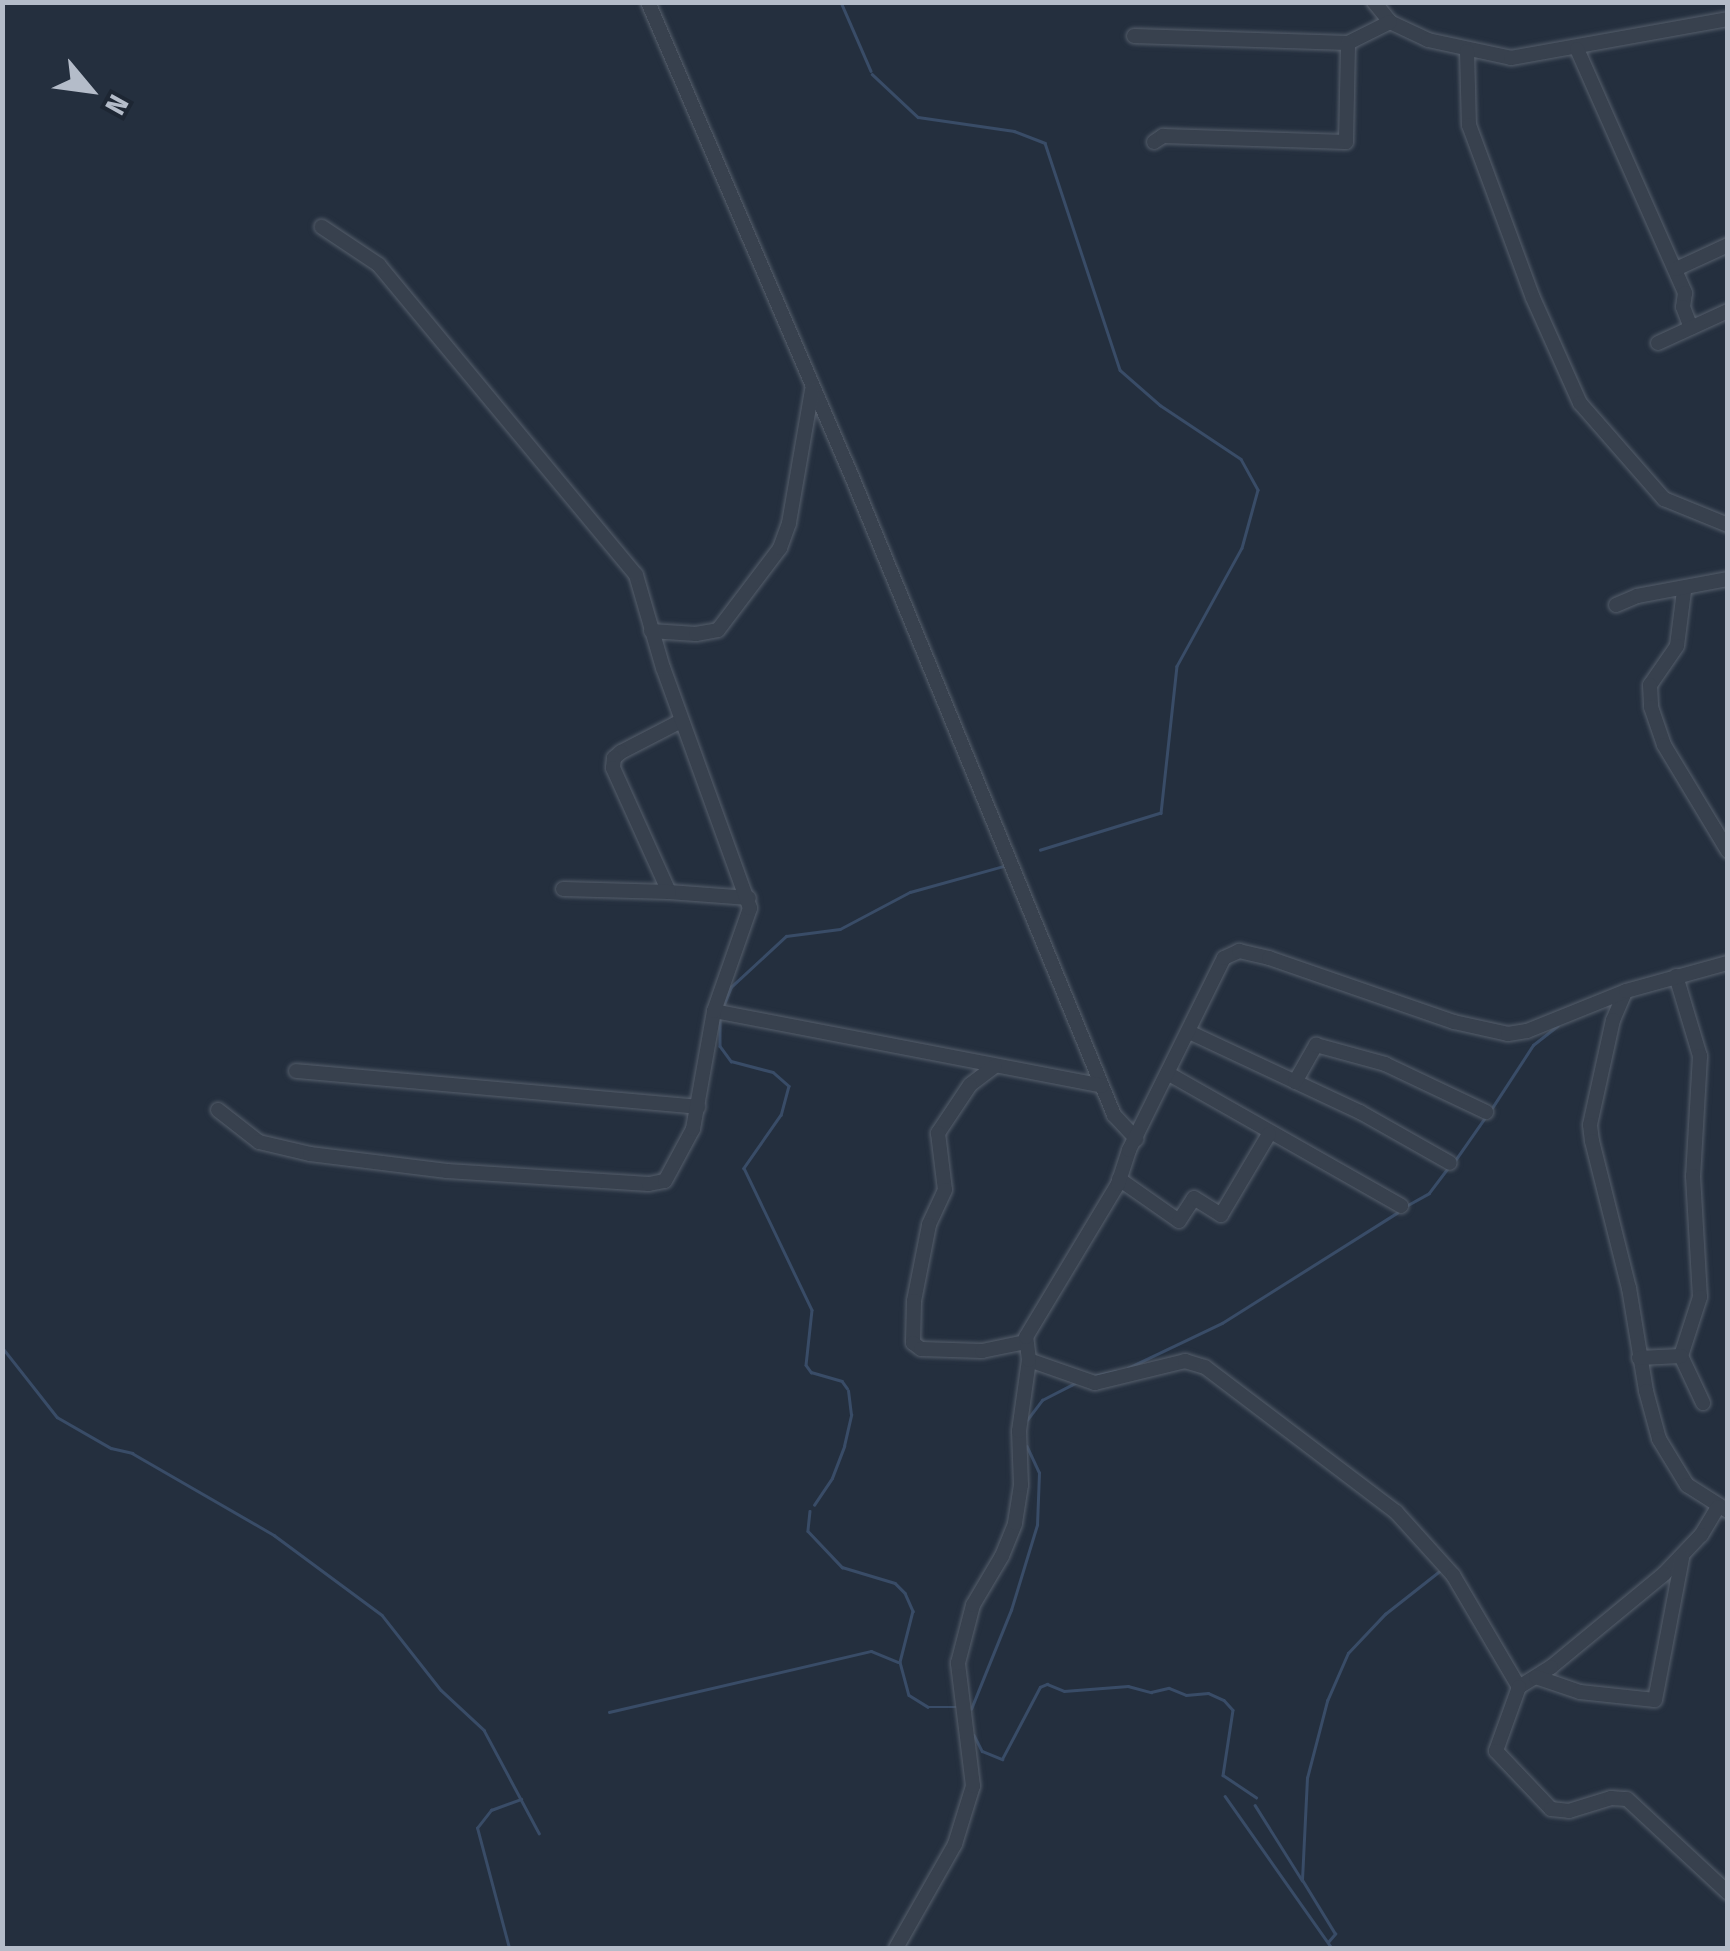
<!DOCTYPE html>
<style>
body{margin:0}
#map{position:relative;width:1730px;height:1951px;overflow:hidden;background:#242f3e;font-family:"Fira Sans Condensed",sans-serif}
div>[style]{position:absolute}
.stream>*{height:2.5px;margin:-1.25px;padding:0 1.25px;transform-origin:1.25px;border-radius:1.25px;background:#394c67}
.roads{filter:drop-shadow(0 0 2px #565f6c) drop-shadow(0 0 2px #565f6c)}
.minor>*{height:14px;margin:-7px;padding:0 7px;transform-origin:7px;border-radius:7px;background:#38414e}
span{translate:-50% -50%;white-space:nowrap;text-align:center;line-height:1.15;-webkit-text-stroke:10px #1d2633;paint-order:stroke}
.frame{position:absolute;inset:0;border:5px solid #b4bcc9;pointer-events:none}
.north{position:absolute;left:40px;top:40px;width:100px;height:100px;-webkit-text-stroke:8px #1d2633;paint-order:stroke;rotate:119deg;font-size:28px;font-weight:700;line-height:40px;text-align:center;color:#b4bcc9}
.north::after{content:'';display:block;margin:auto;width:35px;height:45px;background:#b4bcc9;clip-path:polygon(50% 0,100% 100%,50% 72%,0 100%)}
</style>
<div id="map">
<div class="stream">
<i style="left:841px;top:2px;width:75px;rotate:66.5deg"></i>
<i style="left:872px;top:74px;width:63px;rotate:43.1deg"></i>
<i style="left:918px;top:117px;width:97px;rotate:8.3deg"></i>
<i style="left:1014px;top:131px;width:33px;rotate:21deg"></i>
<i style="left:1045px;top:143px;width:239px;rotate:71.7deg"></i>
<i style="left:1120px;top:370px;width:53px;rotate:41.2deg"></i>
<i style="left:1160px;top:405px;width:97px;rotate:33.7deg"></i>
<i style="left:1241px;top:459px;width:35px;rotate:61deg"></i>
<i style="left:1258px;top:490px;width:60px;rotate:105.4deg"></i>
<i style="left:1242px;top:548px;width:135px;rotate:118.8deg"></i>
<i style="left:1177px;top:666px;width:148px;rotate:96.2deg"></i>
<i style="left:1161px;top:813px;width:126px;rotate:162.9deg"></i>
<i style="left:722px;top:1009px;width:24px;rotate:-68deg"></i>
<i style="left:731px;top:987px;width:75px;rotate:-42.8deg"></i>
<i style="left:786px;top:936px;width:54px;rotate:-7.4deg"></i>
<i style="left:840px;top:929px;width:79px;rotate:-27.9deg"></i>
<i style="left:910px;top:892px;width:98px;rotate:-15.5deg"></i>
<i style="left:720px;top:1020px;width:26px;rotate:90deg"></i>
<i style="left:720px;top:1046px;width:19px;rotate:54deg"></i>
<i style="left:731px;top:1061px;width:43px;rotate:14.7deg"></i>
<i style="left:773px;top:1072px;width:21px;rotate:41deg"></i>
<i style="left:789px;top:1086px;width:30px;rotate:105deg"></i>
<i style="left:781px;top:1115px;width:65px;rotate:124.9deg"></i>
<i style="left:744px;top:1168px;width:157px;rotate:64.4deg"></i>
<i style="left:812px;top:1310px;width:55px;rotate:96.2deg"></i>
<i style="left:806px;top:1365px;width:9px;rotate:54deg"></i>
<i style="left:811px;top:1372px;width:32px;rotate:16deg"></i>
<i style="left:842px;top:1381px;width:9px;rotate:54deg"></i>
<i style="left:1492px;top:1108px;width:75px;rotate:-56.9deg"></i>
<i style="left:1533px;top:1045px;width:31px;rotate:-38deg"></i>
<i style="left:1454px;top:1162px;width:52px;rotate:-55.1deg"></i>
<i style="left:1406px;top:1206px;width:26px;rotate:-29deg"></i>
<i style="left:1429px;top:1193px;width:31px;rotate:-53deg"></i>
<i style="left:2px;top:1347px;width:89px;rotate:51.8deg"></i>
<i style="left:57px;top:1417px;width:62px;rotate:29.9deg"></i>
<i style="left:111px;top:1448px;width:22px;rotate:13deg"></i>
<i style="left:132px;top:1453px;width:164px;rotate:30deg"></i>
<i style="left:274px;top:1535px;width:134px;rotate:36.5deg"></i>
<i style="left:382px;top:1615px;width:95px;rotate:51.8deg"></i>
<i style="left:441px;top:1690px;width:59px;rotate:42.9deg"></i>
<i style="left:484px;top:1730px;width:117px;rotate:61.9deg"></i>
<i style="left:1128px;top:1368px;width:104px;rotate:-25.6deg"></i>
<i style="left:1222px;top:1323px;width:207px;rotate:-32.2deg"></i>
<i style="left:1094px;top:1376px;width:22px;rotate:-13deg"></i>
<i style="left:1027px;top:1420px;width:25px;rotate:-53deg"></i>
<i style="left:1042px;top:1400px;width:37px;rotate:-27deg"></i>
<i style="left:814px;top:1505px;width:32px;rotate:-56deg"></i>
<i style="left:832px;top:1478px;width:34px;rotate:-69deg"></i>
<i style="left:844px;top:1446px;width:32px;rotate:-77deg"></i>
<i style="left:851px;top:1415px;width:24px;rotate:-97deg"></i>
<i style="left:810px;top:1511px;width:20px;rotate:96deg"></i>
<i style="left:808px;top:1531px;width:50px;rotate:46.6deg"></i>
<i style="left:842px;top:1567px;width:55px;rotate:16.8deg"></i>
<i style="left:895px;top:1583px;width:14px;rotate:45deg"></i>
<i style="left:905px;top:1593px;width:20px;rotate:66deg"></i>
<i style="left:913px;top:1611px;width:53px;rotate:104.3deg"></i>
<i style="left:900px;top:1662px;width:34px;rotate:75deg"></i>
<i style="left:909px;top:1695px;width:22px;rotate:32deg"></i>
<i style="left:928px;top:1707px;width:30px"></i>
<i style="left:971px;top:1709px;width:107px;rotate:-68deg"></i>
<i style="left:1011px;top:1610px;width:89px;rotate:-73deg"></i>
<i style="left:1037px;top:1525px;width:52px;rotate:-87.8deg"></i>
<i style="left:1039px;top:1473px;width:29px;rotate:-115deg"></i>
<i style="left:609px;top:1712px;width:269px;rotate:-13.1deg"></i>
<i style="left:871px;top:1651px;width:29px;rotate:22deg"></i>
<i style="left:974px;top:1735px;width:18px;rotate:63deg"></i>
<i style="left:982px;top:1751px;width:22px;rotate:22deg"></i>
<i style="left:1002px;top:1759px;width:81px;rotate:-62.2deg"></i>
<i style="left:1040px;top:1687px;width:8px;rotate:-23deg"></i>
<i style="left:1047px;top:1684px;width:18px;rotate:22deg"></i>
<i style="left:1064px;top:1691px;width:64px;rotate:-4.5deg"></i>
<i style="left:1128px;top:1686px;width:24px;rotate:15deg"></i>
<i style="left:1151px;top:1692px;width:18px;rotate:-13deg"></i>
<i style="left:1169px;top:1688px;width:18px;rotate:22deg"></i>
<i style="left:1186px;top:1695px;width:22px;rotate:-5deg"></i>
<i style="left:1208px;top:1693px;width:17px;rotate:24deg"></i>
<i style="left:1224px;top:1700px;width:13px;rotate:48deg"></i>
<i style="left:1233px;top:1710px;width:66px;rotate:98.7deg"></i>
<i style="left:1223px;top:1775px;width:40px;rotate:34deg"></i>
<i style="left:1225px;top:1796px;width:186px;rotate:54.9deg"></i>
<i style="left:1255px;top:1805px;width:89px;rotate:57.9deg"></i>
<i style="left:1328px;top:1942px;width:11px;rotate:-49deg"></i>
<i style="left:1335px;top:1934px;width:63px;rotate:-121.4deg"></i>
<i style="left:1302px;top:1880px;width:102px;rotate:-87.2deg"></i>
<i style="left:1307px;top:1778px;width:80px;rotate:-75.4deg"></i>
<i style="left:1327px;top:1701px;width:52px;rotate:-66.4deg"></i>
<i style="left:1348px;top:1653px;width:54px;rotate:-46.5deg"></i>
<i style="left:1385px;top:1614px;width:71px;rotate:-38.2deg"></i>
<i style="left:509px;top:1948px;width:124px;rotate:-104.9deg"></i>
<i style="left:477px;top:1828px;width:23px;rotate:-52deg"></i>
<i style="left:491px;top:1810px;width:32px;rotate:-20deg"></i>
</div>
<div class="roads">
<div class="minor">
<i style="left:648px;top:2px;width:517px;rotate:66.76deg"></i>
<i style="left:852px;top:477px;width:690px;rotate:67.67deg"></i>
<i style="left:1114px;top:1115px;width:33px;rotate:47deg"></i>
<i style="left:1374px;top:2px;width:26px;rotate:51deg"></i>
<i style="left:1390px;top:22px;width:42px;rotate:25.3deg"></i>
<i style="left:1428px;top:40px;width:85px;rotate:12.2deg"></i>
<i style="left:1511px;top:58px;width:220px;rotate:-10.2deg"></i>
<i style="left:1134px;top:36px;width:214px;rotate:1.9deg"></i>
<i style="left:1348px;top:43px;width:47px;rotate:-26.6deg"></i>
<i style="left:1577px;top:49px;width:267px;rotate:66.1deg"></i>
<i style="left:1685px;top:293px;width:14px;rotate:98deg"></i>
<i style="left:1683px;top:307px;width:22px;rotate:69deg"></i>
<i style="left:1467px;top:51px;width:74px;rotate:88.5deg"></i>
<i style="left:1469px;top:125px;width:184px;rotate:69.7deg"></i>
<i style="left:1533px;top:298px;width:115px;rotate:65.9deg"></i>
<i style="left:1580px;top:403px;width:128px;rotate:48.8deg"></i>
<i style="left:1664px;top:499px;width:69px;rotate:22.1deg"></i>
<i style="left:1154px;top:142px;width:11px;rotate:-34deg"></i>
<i style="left:1163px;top:136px;width:183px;rotate:1.9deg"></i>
<i style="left:1346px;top:142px;width:99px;rotate:-88.8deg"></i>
<i style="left:1676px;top:269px;width:57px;rotate:-24.8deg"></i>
<i style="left:1658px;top:343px;width:77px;rotate:-24.6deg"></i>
<i style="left:1684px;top:591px;width:55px;rotate:97.3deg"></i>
<i style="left:1677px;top:646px;width:47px;rotate:124.7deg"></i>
<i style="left:1650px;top:685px;width:22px;rotate:87deg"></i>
<i style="left:1651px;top:707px;width:40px;rotate:71.1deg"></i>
<i style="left:1664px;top:745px;width:124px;rotate:58.9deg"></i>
<i style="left:1616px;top:605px;width:23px;rotate:-23deg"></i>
<i style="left:1637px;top:596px;width:93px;rotate:-10.6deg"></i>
<i style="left:651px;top:631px;width:45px;rotate:3.8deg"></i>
<i style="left:696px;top:634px;width:22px;rotate:-10deg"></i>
<i style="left:718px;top:630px;width:103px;rotate:-52.9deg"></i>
<i style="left:780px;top:548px;width:27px;rotate:-70deg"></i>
<i style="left:789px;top:523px;width:135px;rotate:-80.2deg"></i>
<i style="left:681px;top:721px;width:68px;rotate:152.7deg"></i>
<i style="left:621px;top:752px;width:9px;rotate:139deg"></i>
<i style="left:614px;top:758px;width:10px;rotate:96deg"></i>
<i style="left:613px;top:768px;width:136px;rotate:65.7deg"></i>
<i style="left:669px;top:892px;width:80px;rotate:4.3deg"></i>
<i style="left:563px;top:889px;width:106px;rotate:1.6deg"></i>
<i style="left:1676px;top:976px;width:84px;rotate:73.3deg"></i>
<i style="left:1700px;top:1056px;width:120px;rotate:93.3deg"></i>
<i style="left:1693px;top:1176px;width:121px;rotate:86.7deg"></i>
<i style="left:1700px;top:1297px;width:62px;rotate:107.9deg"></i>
<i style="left:1681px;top:1356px;width:52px;rotate:64.9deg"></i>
<i style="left:1625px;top:992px;width:30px;rotate:113deg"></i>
<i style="left:1613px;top:1020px;width:107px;rotate:102.4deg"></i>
<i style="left:1590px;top:1125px;width:16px;rotate:83deg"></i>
<i style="left:1592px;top:1141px;width:152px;rotate:75.9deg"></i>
<i style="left:1629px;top:1288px;width:104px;rotate:80.6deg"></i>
<i style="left:1646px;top:1391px;width:50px;rotate:74.8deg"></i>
<i style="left:1659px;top:1439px;width:54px;rotate:58.7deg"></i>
<i style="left:1687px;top:1485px;width:49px;rotate:32.4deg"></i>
<i style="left:714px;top:1011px;width:395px;rotate:10.9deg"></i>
<i style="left:1189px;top:1032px;width:189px;rotate:25.1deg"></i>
<i style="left:1360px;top:1112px;width:103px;rotate:29.5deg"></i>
<i style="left:995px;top:1066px;width:31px;rotate:143deg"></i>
<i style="left:970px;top:1085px;width:58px;rotate:123.7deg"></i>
<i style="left:938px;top:1133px;width:57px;rotate:83deg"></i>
<i style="left:945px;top:1190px;width:38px;rotate:115deg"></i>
<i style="left:929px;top:1225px;width:77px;rotate:101.2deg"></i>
<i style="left:914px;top:1301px;width:42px;rotate:91.4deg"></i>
<i style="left:913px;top:1343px;width:10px;rotate:37deg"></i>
<i style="left:921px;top:1349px;width:61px;rotate:1.9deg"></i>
<i style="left:982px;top:1351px;width:45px;rotate:-11.6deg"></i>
<i style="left:296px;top:1071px;width:404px;rotate:5.1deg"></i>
<i style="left:1169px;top:1074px;width:267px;rotate:29.6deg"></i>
<i style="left:1295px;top:1082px;width:43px;rotate:-60.4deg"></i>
<i style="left:1316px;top:1045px;width:72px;rotate:15.4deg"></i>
<i style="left:1385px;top:1064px;width:112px;rotate:25.4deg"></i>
<i style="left:218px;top:1110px;width:52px;rotate:38deg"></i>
<i style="left:259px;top:1142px;width:52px;rotate:13.2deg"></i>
<i style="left:310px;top:1154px;width:138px;rotate:7.1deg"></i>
<i style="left:447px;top:1171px;width:202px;rotate:3.7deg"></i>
<i style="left:649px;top:1184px;width:16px;rotate:-11deg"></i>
<i style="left:665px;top:1181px;width:59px;rotate:-61.7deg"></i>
<i style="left:693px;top:1129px;width:120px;rotate:-79.9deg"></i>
<i style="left:714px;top:1011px;width:109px;rotate:-70.7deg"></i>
<i style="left:750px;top:908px;width:255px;rotate:-109.9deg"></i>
<i style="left:663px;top:668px;width:97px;rotate:-106.2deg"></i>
<i style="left:636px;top:575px;width:403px;rotate:-129.7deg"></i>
<i style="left:379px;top:265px;width:69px;rotate:-146.3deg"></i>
<i style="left:1119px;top:1179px;width:73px;rotate:35deg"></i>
<i style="left:1179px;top:1221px;width:27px;rotate:-57deg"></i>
<i style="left:1194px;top:1198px;width:32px;rotate:32deg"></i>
<i style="left:1221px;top:1215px;width:94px;rotate:-59.3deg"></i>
<i style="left:1639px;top:1358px;width:42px;rotate:-2.7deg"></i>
<i style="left:1029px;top:1360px;width:70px;rotate:19.2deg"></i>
<i style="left:1095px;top:1383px;width:93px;rotate:-13.7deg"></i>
<i style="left:1185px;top:1361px;width:21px;rotate:17deg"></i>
<i style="left:1205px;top:1367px;width:240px;rotate:37.2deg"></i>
<i style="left:1396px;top:1512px;width:85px;rotate:47.9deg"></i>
<i style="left:1453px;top:1575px;width:130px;rotate:59.5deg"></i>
<i style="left:1718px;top:1507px;width:33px;rotate:121deg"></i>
<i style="left:1701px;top:1535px;width:54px;rotate:133.5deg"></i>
<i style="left:1664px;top:1574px;width:146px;rotate:140.5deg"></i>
<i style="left:1551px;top:1667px;width:38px;rotate:148deg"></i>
<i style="left:1519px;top:1687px;width:68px;rotate:109.8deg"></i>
<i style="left:1496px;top:1751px;width:80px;rotate:46.5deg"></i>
<i style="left:1551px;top:1809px;width:18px;rotate:6deg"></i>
<i style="left:1569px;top:1811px;width:44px;rotate:-17.2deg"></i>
<i style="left:1611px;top:1798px;width:16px;rotate:4deg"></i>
<i style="left:1627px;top:1799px;width:138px;rotate:42.9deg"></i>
<i style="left:1536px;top:1677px;width:46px;rotate:18.8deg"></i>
<i style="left:1580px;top:1692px;width:75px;rotate:6.1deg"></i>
<i style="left:1655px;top:1700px;width:145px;rotate:-79.2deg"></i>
<i style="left:896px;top:1948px;width:120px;rotate:-60.4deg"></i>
<i style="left:955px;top:1844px;width:61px;rotate:-72.8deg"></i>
<i style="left:973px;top:1786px;width:124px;rotate:-97deg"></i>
<i style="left:958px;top:1663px;width:60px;rotate:-75.5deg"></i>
<i style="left:973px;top:1605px;width:57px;rotate:-59.4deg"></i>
<i style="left:1002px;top:1556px;width:35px;rotate:-68deg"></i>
<i style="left:1015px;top:1523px;width:38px;rotate:-81deg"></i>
<i style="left:1021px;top:1485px;width:54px;rotate:-92.1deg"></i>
<i style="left:1019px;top:1431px;width:72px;rotate:-82deg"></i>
<i style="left:1029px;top:1360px;width:23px;rotate:-97deg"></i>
<i style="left:1026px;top:1337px;width:179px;rotate:-59deg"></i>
<i style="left:1118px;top:1184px;width:36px;rotate:-72deg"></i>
<i style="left:1129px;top:1150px;width:214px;rotate:-63.7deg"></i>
<i style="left:1224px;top:958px;width:17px;rotate:-25deg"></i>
<i style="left:1239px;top:951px;width:31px;rotate:13deg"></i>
<i style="left:1269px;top:958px;width:196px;rotate:19.1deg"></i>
<i style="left:1454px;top:1022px;width:55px;rotate:12.5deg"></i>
<i style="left:1508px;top:1034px;width:19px;rotate:-9deg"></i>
<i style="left:1527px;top:1031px;width:107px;rotate:-22deg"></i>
<i style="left:1626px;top:991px;width:106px;rotate:-15.4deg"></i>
</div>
</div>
<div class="frame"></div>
<div class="north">N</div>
</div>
